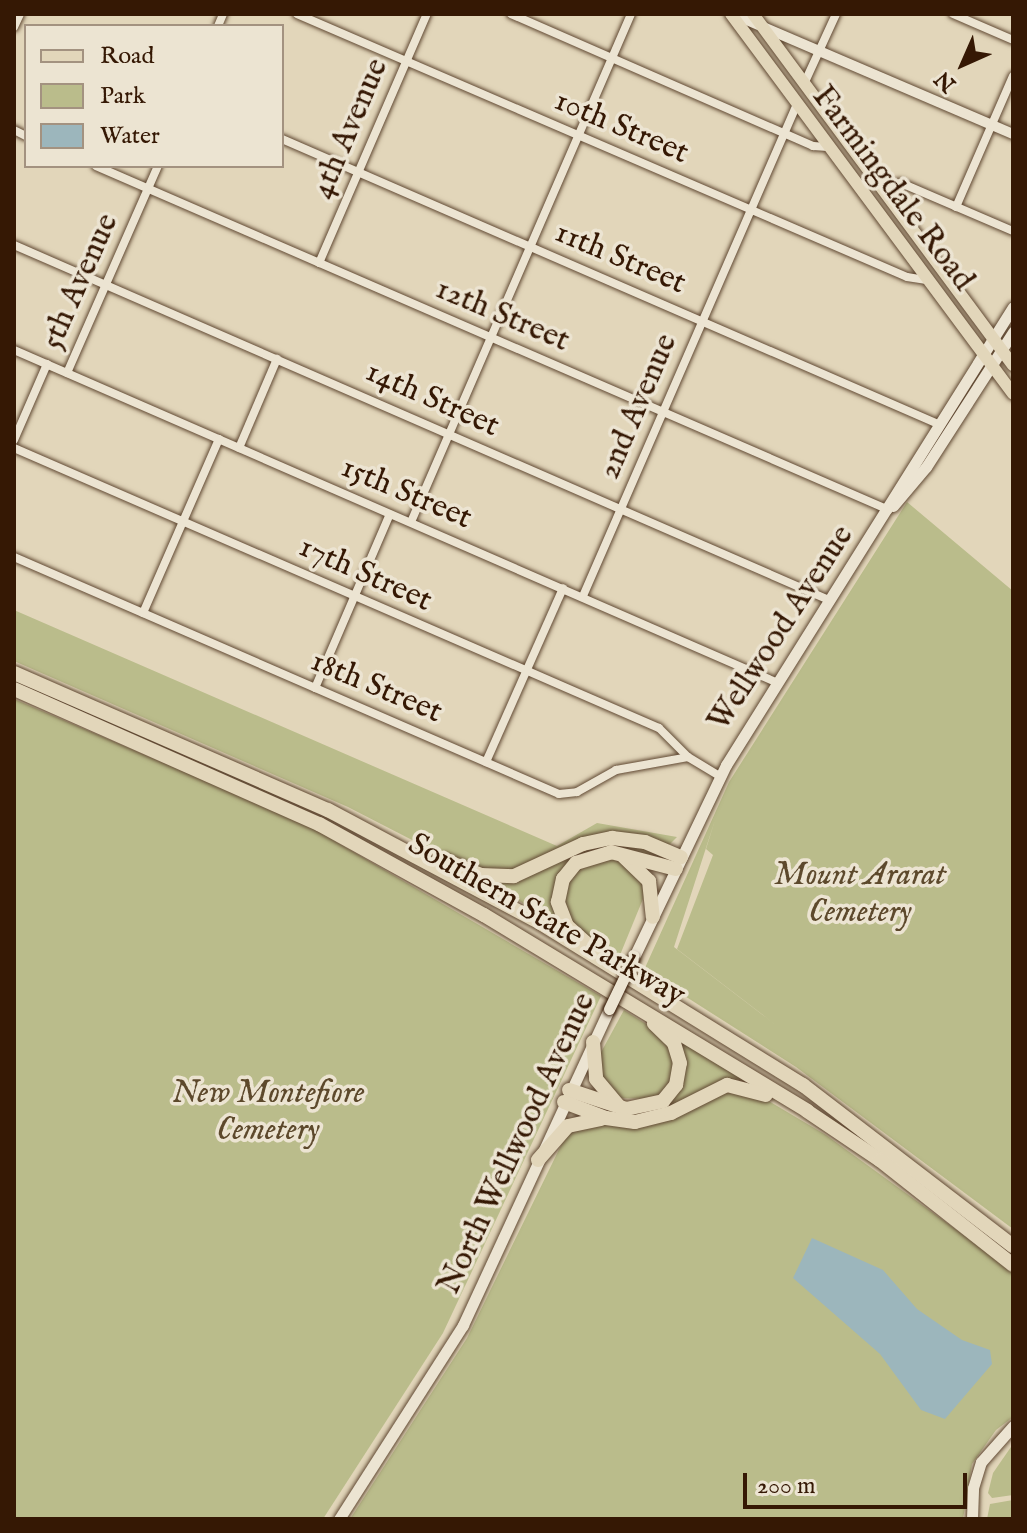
<!DOCTYPE html>
<style>
body{margin:0}
#map{position:relative;width:1027px;height:1533px;overflow:hidden;background:#e2d6ba;font-family:"IM FELL English",serif}
div>[style]{position:absolute}
.green>*{inset:0;background:#babc8b}
.water>*{inset:0;background:#9cb6bc}
.roads{filter:drop-shadow(0 0 2px #604832) drop-shadow(0 0 2px #604832)}
.minor>*{height:8px;margin:-4px;padding:0 4px;transform-origin:4px;border-radius:4px;background:#ece4d2}
.tertiary>*{height:10px;margin:-5px;padding:0 5px;transform-origin:5px;border-radius:5px;background:#ece4d2}
.secondary>*{height:11px;margin:-5.5px;padding:0 5.5px;transform-origin:5.5px;border-radius:5.5px;background:#ece4d2}
.primary>*{height:12px;margin:-6px;padding:0 6px;transform-origin:6px;border-radius:6px;background:#e2d6ba}
.motorway>*{height:14px;margin:-7px;padding:0 7px;transform-origin:7px;border-radius:7px;background:#e2d6ba}
.bridges{filter:drop-shadow(0 0 2px #351804) drop-shadow(0 0 2px #351804)}
.secondary-bridge>*{height:11px;margin:-5.5px;padding:0 5.5px;transform-origin:5.5px;border-radius:5.5px;background:#ece4d2}
span{translate:-50% -50%;white-space:nowrap;text-align:center;line-height:1.15;-webkit-text-stroke:7px #ece4d2;paint-order:stroke}
.street-label{font-size:32px;color:#351804}
.park-label{font-size:32px;color:#5d492c;font-style:italic}
.frame{position:absolute;inset:0;border:16px solid #351804;pointer-events:none}
.legend{position:absolute;left:24px;top:24px;width:260px;height:144px;box-sizing:border-box;background:#ece4d2;border:2px solid #a39280;margin:0;padding:10px 14px;list-style:none;font-size:24px;color:#351804}
.legend li{display:flex;align-items:center;gap:16px;height:40px}
.legend b{width:40px;border:2px solid #a39280}
.north{position:absolute;left:923px;top:24px;width:80px;height:80px;-webkit-text-stroke:6px #ece4d2;paint-order:stroke;rotate:225deg;font-size:22px;font-weight:700;line-height:32px;text-align:center;color:#351804}
.north::after{content:'';display:block;margin:auto;width:28px;height:36px;background:#351804;clip-path:polygon(50% 0,100% 100%,50% 72%,0 100%)}
.scale{position:absolute;left:743px;top:1473px;width:224px;height:36px;box-sizing:border-box;border:4px solid #351804;border-top:0;padding-left:10px;font-size:24px;line-height:28px;white-space:nowrap;color:#351804;-webkit-text-stroke:6px #ece4d2;paint-order:stroke}
</style>
<div id="map">
<div class="green">
<i style="clip-path:polygon(evenodd,907px 502px,1013px 591px,1013px 1229px,796px 1067px,644px 970px,729px 782px,907px 502px,715px 820px,706px 849px,713px 855px,677px 949px,785px 1032px,674px 947px,715px 820px)"></i>
<i style="clip-path:polygon(14px 610px,557px 846px,597px 823px,677px 837px,669px 845px,630px 834px,525px 868px,490px 872px,447px 858px,348px 807px,14px 661px)"></i>
<i style="clip-path:polygon(14px 699px,302px 822px,601px 996px,443px 1333px,323px 1519px,14px 1519px)"></i>
<i style="clip-path:polygon(633px 842px,663px 857px,598px 846px,569px 863px,562px 872px,564px 925px,478px 879px,497px 879px,581px 848px)"></i>
<i style="clip-path:polygon(619px 858px,645px 877px,645px 894px,620px 955px,576px 929px,562px 900px,565px 884px,585px 861px)"></i>
<i style="clip-path:polygon(624px 1010px,665px 1036px,677px 1070px,667px 1088px,652px 1099px,616px 1098px,603px 1087px,599px 1056px)"></i>
<i style="clip-path:polygon(678px 1039px,745px 1079px,723px 1081px,688px 1102px,627px 1117px,582px 1104px,581px 1099px,615px 1111px,673px 1094px)"></i>
<i style="clip-path:polygon(718px 1091px,752px 1091px,826px 1135px,1013px 1271px,1013px 1417px,996px 1430px,972px 1464px,963px 1519px,350px 1519px,467px 1338px,569px 1129px,587px 1122px,645px 1127px)"></i>
<i style="clip-path:polygon(1013px 1444px,1013px 1495px,992px 1498px,988px 1493px,993px 1473px)"></i>
<i style="clip-path:polygon(1013px 1500px,1013px 1519px,987px 1519px,990px 1504px)"></i>
</div>
<div class="water">
<i style="clip-path:polygon(812px 1238px,883px 1270px,917px 1309px,962px 1340px,990px 1350px,992px 1364px,945px 1419px,921px 1410px,880px 1354px,793px 1278px)"></i>
</div>
<div class="roads">
<div class="minor">
<i style="left:297px;top:14px;width:664px;rotate:23.32deg"></i>
<i style="left:907px;top:277px;width:20px;rotate:9deg"></i>
<i style="left:511px;top:14px;width:330px;rotate:23.6deg"></i>
<i style="left:813px;top:146px;width:15px;rotate:4deg"></i>
<i style="left:953px;top:14px;width:65px;rotate:23.4deg"></i>
<i style="left:218px;top:26px;width:13px;rotate:-67deg"></i>
<i style="left:14px;top:27px;width:14px;rotate:-65deg"></i>
<i style="left:804px;top:84px;width:77px;rotate:-65.4deg"></i>
<i style="left:14px;top:130px;width:13px;rotate:27deg"></i>
<i style="left:282px;top:139px;width:715px;rotate:23.48deg"></i>
<i style="left:96px;top:166px;width:864px;rotate:23.45deg"></i>
<i style="left:879px;top:186px;width:22px;rotate:-8deg"></i>
<i style="left:901px;top:183px;width:122px;rotate:23.2deg"></i>
<i style="left:956px;top:207px;width:143px;rotate:-66.5deg"></i>
<i style="left:14px;top:245px;width:891px;rotate:23.54deg"></i>
<i style="left:319px;top:263px;width:271px;rotate:-66.6deg"></i>
<i style="left:14px;top:350px;width:833px;rotate:23.55deg"></i>
<i style="left:67px;top:373px;width:226px;rotate:-66.3deg"></i>
<i style="left:14px;top:440px;width:83px;rotate:-66.5deg"></i>
<i style="left:14px;top:448px;width:703px;rotate:23.47deg"></i>
<i style="left:659px;top:728px;width:41px;rotate:45deg"></i>
<i style="left:688px;top:757px;width:37px;rotate:31deg"></i>
<i style="left:239px;top:448px;width:97px;rotate:-66.9deg"></i>
<i style="left:411px;top:522px;width:554px;rotate:-66.58deg"></i>
<i style="left:14px;top:557px;width:594px;rotate:23.5deg"></i>
<i style="left:559px;top:794px;width:18px;rotate:-6deg"></i>
<i style="left:577px;top:792px;width:45px;rotate:-29.4deg"></i>
<i style="left:616px;top:770px;width:73px;rotate:-10.2deg"></i>
<i style="left:583px;top:596px;width:537px;rotate:-66.49deg"></i>
<i style="left:143px;top:613px;width:190px;rotate:-66.4deg"></i>
<i style="left:315px;top:688px;width:189px;rotate:-66.7deg"></i>
<i style="left:486px;top:762px;width:190px;rotate:-66.1deg"></i>
</div>
<div class="tertiary">
<i style="left:733px;top:14px;width:305px;rotate:23.2deg"></i>
</div>
<div class="secondary">
<i style="left:893px;top:506px;width:51px;rotate:-49.8deg"></i>
<i style="left:926px;top:467px;width:161px;rotate:-57.2deg"></i>
<i style="left:633px;top:959px;width:215px;rotate:-64.4deg"></i>
<i style="left:726px;top:765px;width:540px;rotate:-57.93deg"></i>
<i style="left:339px;top:1519px;width:230px;rotate:-57.4deg"></i>
<i style="left:463px;top:1325px;width:348px;rotate:-65.2deg"></i>
<i style="left:972px;top:1519px;width:31px;rotate:-88deg"></i>
<i style="left:973px;top:1488px;width:27px;rotate:-73deg"></i>
<i style="left:981px;top:1462px;width:48px;rotate:-48.4deg"></i>
</div>
<div class="primary">
<i style="left:731px;top:14px;width:473px;rotate:53.4deg"></i>
<i style="left:753px;top:14px;width:437px;rotate:53.5deg"></i>
</div>
<div class="motorway">
<i style="left:14px;top:673px;width:343px;rotate:23.6deg"></i>
<i style="left:328px;top:810px;width:242px;rotate:28deg"></i>
<i style="left:542px;top:924px;width:307px;rotate:31.7deg"></i>
<i style="left:803px;top:1085px;width:265px;rotate:37.5deg"></i>
<i style="left:14px;top:689px;width:334px;rotate:23.9deg"></i>
<i style="left:319px;top:824px;width:188px;rotate:28.9deg"></i>
<i style="left:484px;top:915px;width:378px;rotate:31.2deg"></i>
<i style="left:807px;top:1111px;width:88px;rotate:33.9deg"></i>
<i style="left:880px;top:1160px;width:169px;rotate:38.3deg"></i>
<i style="left:624px;top:857px;width:35px;rotate:44deg"></i>
<i style="left:649px;top:881px;width:36px;rotate:84deg"></i>
<i style="left:444px;top:860px;width:40px;rotate:22deg"></i>
<i style="left:481px;top:875px;width:33px;rotate:2deg"></i>
<i style="left:514px;top:876px;width:76px;rotate:-24.9deg"></i>
<i style="left:583px;top:844px;width:30px;rotate:-12deg"></i>
<i style="left:612px;top:838px;width:33px;rotate:7deg"></i>
<i style="left:645px;top:842px;width:39px;rotate:23deg"></i>
<i style="left:585px;top:942px;width:24px;rotate:-138deg"></i>
<i style="left:567px;top:926px;width:26px;rotate:-111deg"></i>
<i style="left:558px;top:902px;width:24px;rotate:-78deg"></i>
<i style="left:563px;top:879px;width:21px;rotate:-51deg"></i>
<i style="left:576px;top:863px;width:37px;rotate:-17deg"></i>
<i style="left:611px;top:852px;width:67px;rotate:14.7deg"></i>
<i style="left:593px;top:1042px;width:37px;rotate:85deg"></i>
<i style="left:596px;top:1079px;width:34px;rotate:50deg"></i>
<i style="left:569px;top:1090px;width:60px;rotate:18.4deg"></i>
<i style="left:626px;top:1109px;width:38px;rotate:-12deg"></i>
<i style="left:663px;top:1101px;width:21px;rotate:-51deg"></i>
<i style="left:676px;top:1085px;width:22px;rotate:-80deg"></i>
<i style="left:680px;top:1063px;width:21px;rotate:-107deg"></i>
<i style="left:674px;top:1043px;width:28px;rotate:-136deg"></i>
<i style="left:564px;top:1102px;width:45px;rotate:20.9deg"></i>
<i style="left:606px;top:1118px;width:29px;rotate:8deg"></i>
<i style="left:635px;top:1122px;width:37px;rotate:-14deg"></i>
<i style="left:671px;top:1113px;width:63px;rotate:-26.6deg"></i>
<i style="left:727px;top:1085px;width:40px;rotate:14.4deg"></i>
<i style="left:538px;top:1160px;width:45px;rotate:-48.6deg"></i>
<i style="left:568px;top:1126px;width:34px;rotate:-12deg"></i>
</div>
</div>
<div class="bridges">
<div class="secondary-bridge">
<i style="left:609px;top:1009px;width:55px;rotate:-64.4deg"></i>
</div>
</div>
<div class="street-label">
<span style="left:621px;top:128px;rotate:23deg">10th Street</span>
<span style="left:351px;top:129px;rotate:-67deg">4th Avenue</span>
<span style="left:892px;top:189px;rotate:53deg">Farmingdale Road</span>
<span style="left:620px;top:259px;rotate:23deg">11th Street</span>
<span style="left:81px;top:282px;rotate:-66deg">5th Avenue</span>
<span style="left:502px;top:316px;rotate:23deg">12th Street</span>
<span style="left:432px;top:400px;rotate:24deg">14th Street</span>
<span style="left:639px;top:407px;rotate:-67deg">2nd Avenue</span>
<span style="left:406px;top:494px;rotate:23deg">15th Street</span>
<span style="left:365px;top:575px;rotate:24deg">17th Street</span>
<span style="left:782px;top:629px;rotate:-57deg">Wellwood Avenue</span>
<span style="left:376px;top:688px;rotate:23deg">18th Street</span>
<span style="left:546px;top:921px;rotate:30deg">Southern State Parkway</span>
<span style="left:518px;top:1144px;rotate:-65deg">North Wellwood Avenue</span>
</div>
<div class="park-label">
<span style="left:860px;top:895px">Mount Ararat<br>Cemetery</span>
<span style="left:268px;top:1113px">New Montefiore<br>Cemetery</span>
</div>
<div class="frame"></div>
<ul class="legend">
<li><b style="height:10px;background:#e2d6ba"></b>Road</li>
<li><b style="height:22px;background:#babc8b"></b>Park</li>
<li><b style="height:22px;background:#9cb6bc"></b>Water</li>
</ul>
<div class="north">N</div>
<div class="scale">200 m</div>
</div>
